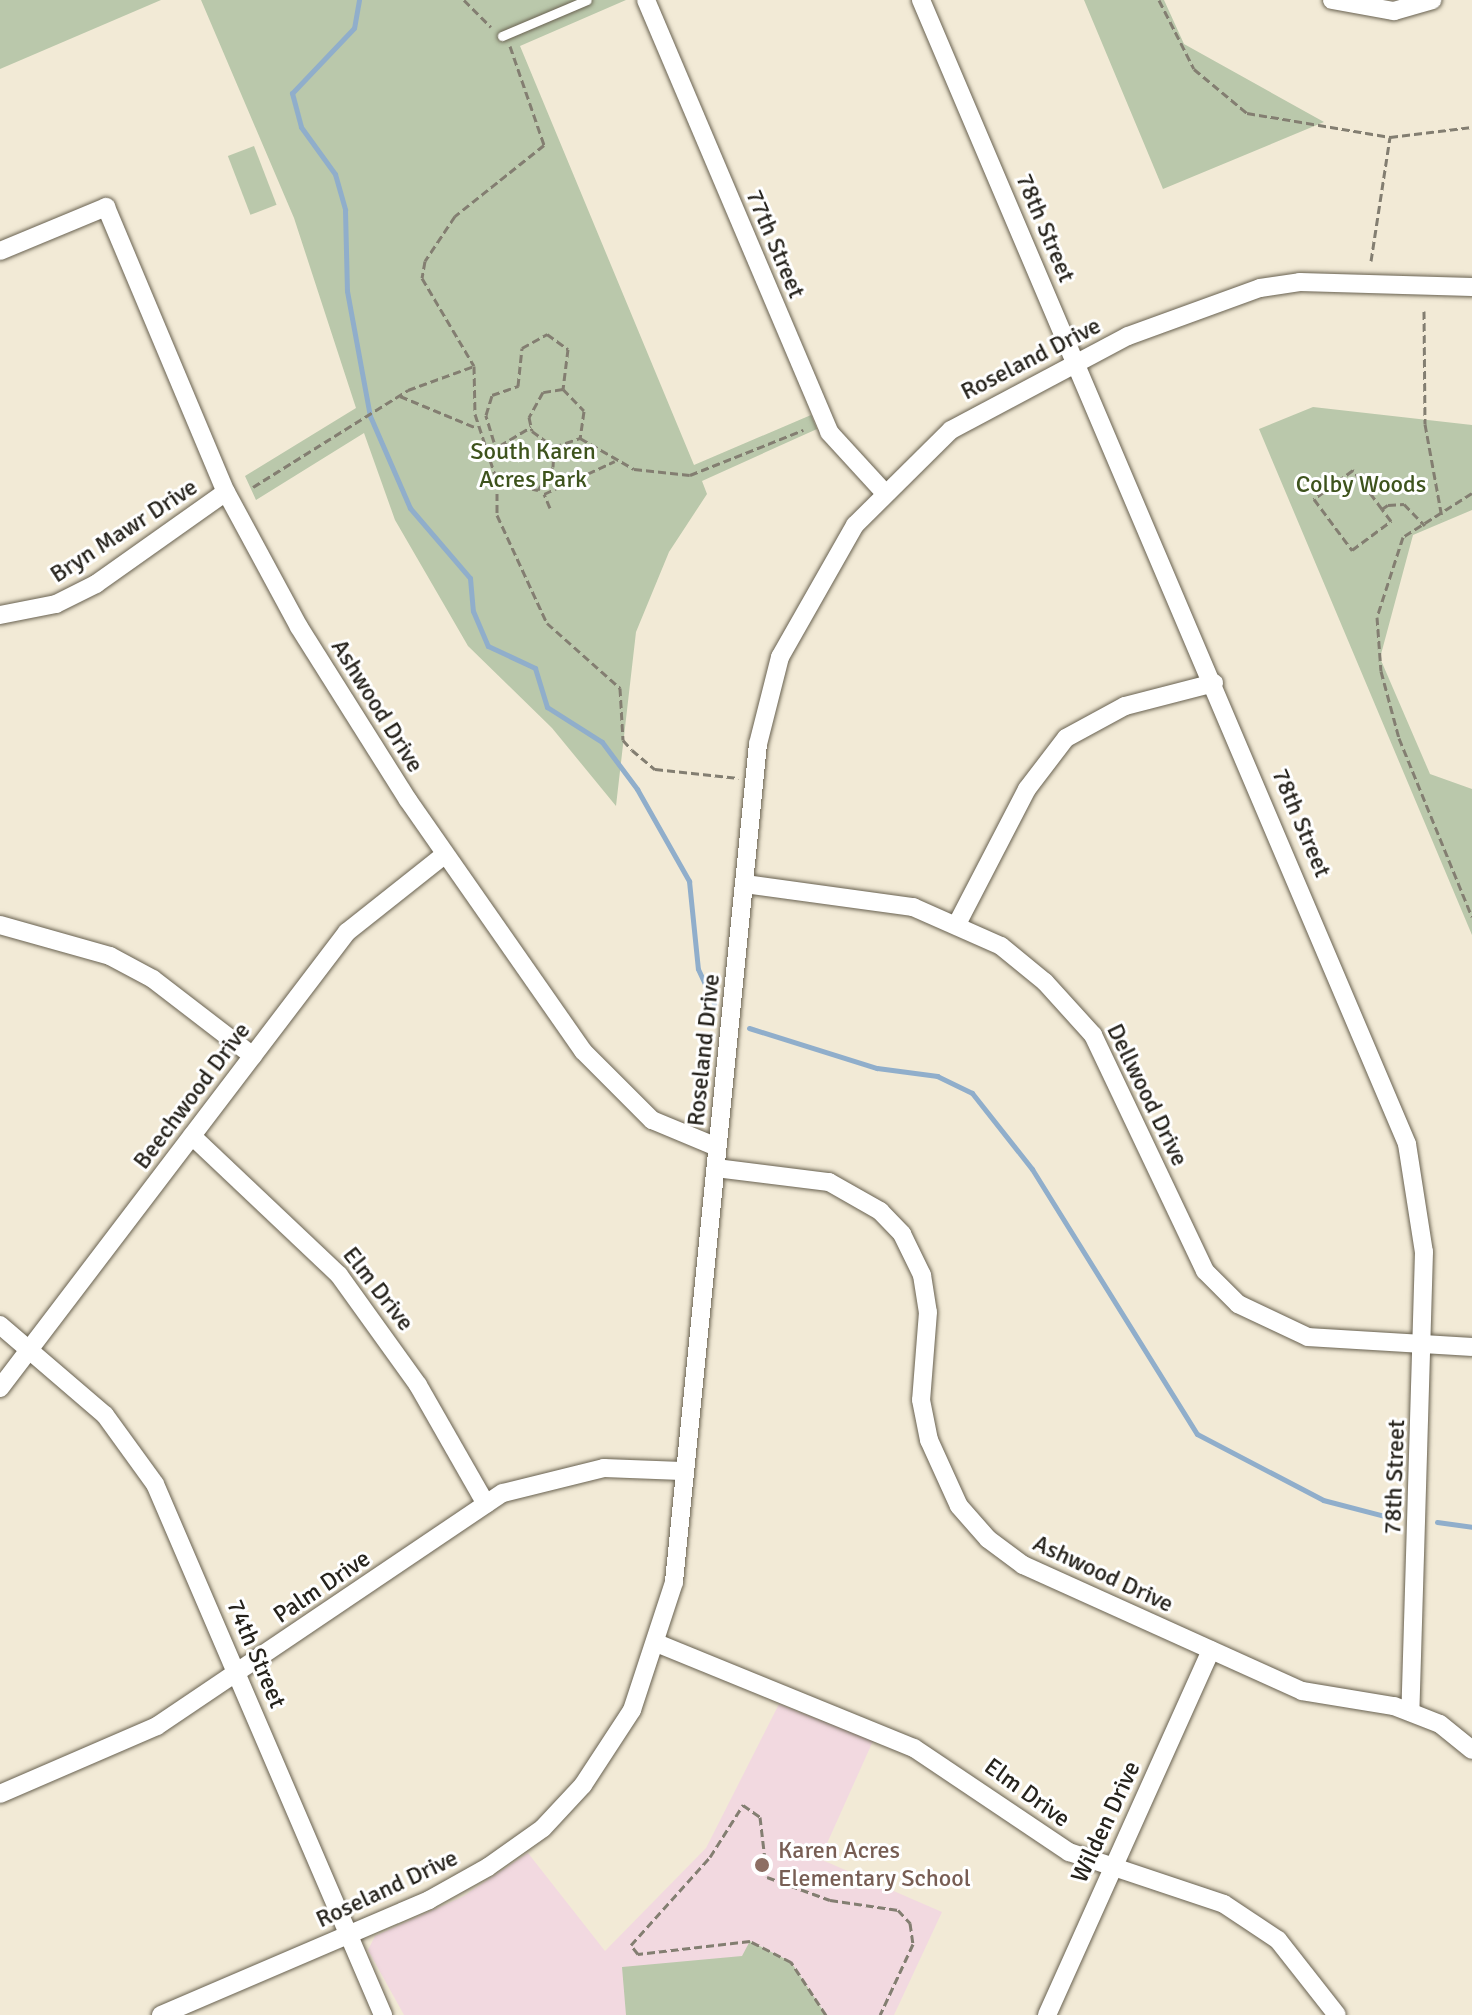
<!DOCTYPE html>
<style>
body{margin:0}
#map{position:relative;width:1472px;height:2015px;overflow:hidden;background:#f2ead6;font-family:Signika,sans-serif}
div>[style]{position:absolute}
.education>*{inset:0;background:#f2d9e0}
.green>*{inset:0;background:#bac8ab;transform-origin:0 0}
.stream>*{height:5px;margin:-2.5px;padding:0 2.5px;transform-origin:2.5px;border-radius:2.5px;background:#90aecb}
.path>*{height:3px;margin-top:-1.5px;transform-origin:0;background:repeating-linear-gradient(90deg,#837e71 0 8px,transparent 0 12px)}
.roads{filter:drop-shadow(0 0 2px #686150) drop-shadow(0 0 2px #686150)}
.service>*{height:9px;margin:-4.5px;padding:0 4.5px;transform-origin:4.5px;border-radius:4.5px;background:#fff}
.minor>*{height:18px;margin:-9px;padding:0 9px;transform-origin:9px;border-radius:9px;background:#fff}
.dots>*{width:22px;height:22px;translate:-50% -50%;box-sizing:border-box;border:4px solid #fff;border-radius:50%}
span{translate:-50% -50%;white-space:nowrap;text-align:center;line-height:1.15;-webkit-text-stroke:6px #fff;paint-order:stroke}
.street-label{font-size:24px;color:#26231c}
.park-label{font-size:24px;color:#3e531d}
.education-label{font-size:24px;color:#785e54}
.left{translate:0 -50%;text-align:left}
</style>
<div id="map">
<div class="education">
<i style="clip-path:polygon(779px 1704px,873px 1741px,820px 1859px,942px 1912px,894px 2015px,404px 2015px,368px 1950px,375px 1936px,462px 1897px,528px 1853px,605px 1951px,706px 1848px)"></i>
</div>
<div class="green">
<i style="clip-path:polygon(0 0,161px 0,0 69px)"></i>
<i style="clip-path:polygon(201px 0,626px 0,520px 46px,694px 465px,811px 415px,817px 429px,702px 481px,707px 494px,669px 552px,636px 632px,616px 806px,552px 728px,468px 646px,395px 520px,364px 433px,256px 500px,245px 476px,356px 408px,294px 218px)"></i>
<i style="clip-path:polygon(1084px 0,1164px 0,1184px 44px,1324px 122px,1163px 189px)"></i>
<i style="left:254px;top:146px;width:63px;height:28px;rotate:69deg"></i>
<i style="clip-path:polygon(1313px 407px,1472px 425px,1472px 510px,1413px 535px,1380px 658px,1430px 774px,1472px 789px,1472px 935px,1259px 429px)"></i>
<i style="clip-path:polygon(750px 1941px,791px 1962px,826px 2015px,626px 2015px,622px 1967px,742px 1956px)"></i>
</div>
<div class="stream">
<i style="left:359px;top:0;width:28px;rotate:100deg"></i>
<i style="left:354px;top:28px;width:90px;rotate:133.6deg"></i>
<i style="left:292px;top:93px;width:35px;rotate:75deg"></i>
<i style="left:301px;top:127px;width:58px;rotate:54.1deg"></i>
<i style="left:335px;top:174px;width:37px;rotate:74deg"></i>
<i style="left:345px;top:210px;width:81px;rotate:88.6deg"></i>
<i style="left:347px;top:291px;width:127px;rotate:79.6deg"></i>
<i style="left:370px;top:416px;width:100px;rotate:66.5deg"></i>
<i style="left:410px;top:508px;width:92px;rotate:49.4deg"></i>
<i style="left:470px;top:578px;width:33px;rotate:85deg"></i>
<i style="left:473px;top:611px;width:38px;rotate:67deg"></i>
<i style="left:488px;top:646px;width:52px;rotate:25.1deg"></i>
<i style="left:535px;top:668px;width:41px;rotate:72.9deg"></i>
<i style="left:547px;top:707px;width:65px;rotate:32.5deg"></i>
<i style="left:602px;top:742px;width:59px;rotate:53.3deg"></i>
<i style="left:637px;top:789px;width:106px;rotate:60.5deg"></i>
<i style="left:689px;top:881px;width:88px;rotate:84.2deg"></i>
<i style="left:698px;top:969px;width:38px;rotate:65deg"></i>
<i style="left:749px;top:1028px;width:134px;rotate:17.4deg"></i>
<i style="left:877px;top:1068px;width:61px;rotate:7.6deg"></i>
<i style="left:937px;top:1076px;width:39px;rotate:26deg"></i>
<i style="left:972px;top:1093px;width:97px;rotate:51.7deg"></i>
<i style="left:1032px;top:1169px;width:312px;rotate:58.1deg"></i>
<i style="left:1197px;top:1434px;width:142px;rotate:27.6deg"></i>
<i style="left:1323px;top:1500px;width:71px;rotate:14.6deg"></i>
<i style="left:1437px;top:1522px;width:35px;rotate:8deg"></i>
</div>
<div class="path">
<i style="left:464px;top:0;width:38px;rotate:45deg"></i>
<i style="left:1159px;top:0;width:77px;rotate:63.1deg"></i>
<i style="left:1194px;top:69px;width:69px;rotate:39.7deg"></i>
<i style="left:1247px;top:113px;width:145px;rotate:9.5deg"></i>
<i style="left:1390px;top:137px;width:83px;rotate:-7deg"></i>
<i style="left:510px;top:46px;width:105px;rotate:71deg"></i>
<i style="left:544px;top:145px;width:114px;rotate:141.4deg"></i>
<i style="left:455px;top:216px;width:54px;rotate:123.7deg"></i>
<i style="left:425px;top:261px;width:17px;rotate:100deg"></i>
<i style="left:422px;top:278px;width:102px;rotate:59.4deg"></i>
<i style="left:474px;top:366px;width:48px;rotate:88.8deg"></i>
<i style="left:475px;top:414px;width:71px;rotate:71.8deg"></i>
<i style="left:497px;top:481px;width:34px;rotate:90deg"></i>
<i style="left:497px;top:515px;width:119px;rotate:65.2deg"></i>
<i style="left:547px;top:623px;width:98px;rotate:41.7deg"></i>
<i style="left:620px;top:688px;width:52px;rotate:86.7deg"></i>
<i style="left:623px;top:740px;width:13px;rotate:48deg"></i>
<i style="left:632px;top:750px;width:30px;rotate:40deg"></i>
<i style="left:655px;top:769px;width:84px;rotate:6.1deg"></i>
<i style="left:1371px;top:261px;width:125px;rotate:-81.3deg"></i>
<i style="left:1424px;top:311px;width:113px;rotate:89.5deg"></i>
<i style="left:1425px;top:424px;width:96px;rotate:79.7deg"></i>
<i style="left:563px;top:389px;width:30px;rotate:46deg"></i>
<i style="left:584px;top:411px;width:27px;rotate:98deg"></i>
<i style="left:400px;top:396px;width:83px;rotate:22.6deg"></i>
<i style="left:494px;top:442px;width:28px;rotate:-107deg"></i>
<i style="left:486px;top:415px;width:21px;rotate:-73deg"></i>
<i style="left:492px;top:395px;width:28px;rotate:-19deg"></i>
<i style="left:518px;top:386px;width:38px;rotate:-84deg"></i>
<i style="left:522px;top:348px;width:29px;rotate:-29deg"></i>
<i style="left:547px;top:334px;width:26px;rotate:36deg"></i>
<i style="left:568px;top:349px;width:40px;rotate:97.1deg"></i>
<i style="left:563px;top:389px;width:20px;rotate:171deg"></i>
<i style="left:543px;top:392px;width:29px;rotate:119deg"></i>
<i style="left:529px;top:417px;width:14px;rotate:78deg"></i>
<i style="left:532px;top:431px;width:27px;rotate:36deg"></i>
<i style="left:554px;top:447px;width:28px;rotate:-19deg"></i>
<i style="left:580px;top:438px;width:62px;rotate:29.9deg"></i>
<i style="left:634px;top:469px;width:56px;rotate:6.1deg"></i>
<i style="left:690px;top:475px;width:122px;rotate:-21.7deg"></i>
<i style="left:489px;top:452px;width:49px;rotate:-30.8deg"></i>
<i style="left:497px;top:481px;width:42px;rotate:12.4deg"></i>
<i style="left:538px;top:490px;width:27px;rotate:-57deg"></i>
<i style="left:553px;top:467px;width:20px;rotate:-87deg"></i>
<i style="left:253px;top:487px;width:183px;rotate:-32deg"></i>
<i style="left:408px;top:390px;width:70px;rotate:-20deg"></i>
<i style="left:1472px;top:493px;width:82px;rotate:147.5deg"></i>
<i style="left:1403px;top:537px;width:84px;rotate:108deg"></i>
<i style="left:1377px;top:617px;width:54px;rotate:85.8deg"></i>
<i style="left:1381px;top:671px;width:69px;rotate:75deg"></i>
<i style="left:1399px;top:738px;width:193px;rotate:67.8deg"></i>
<i style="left:550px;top:508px;width:15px;rotate:-113deg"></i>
<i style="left:544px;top:494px;width:78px;rotate:-24.9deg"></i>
<i style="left:1382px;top:509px;width:49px;rotate:-126.6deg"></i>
<i style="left:1353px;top:470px;width:49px;rotate:143.4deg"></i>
<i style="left:1314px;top:499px;width:64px;rotate:53.3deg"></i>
<i style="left:1352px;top:550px;width:49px;rotate:-36.6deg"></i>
<i style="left:1391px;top:521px;width:15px;rotate:-127deg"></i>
<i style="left:1382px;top:509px;width:7px;rotate:-34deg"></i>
<i style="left:1388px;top:505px;width:16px;rotate:-4deg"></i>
<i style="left:1404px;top:504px;width:30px;rotate:46deg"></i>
<i style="left:826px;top:2015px;width:64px;rotate:-123.4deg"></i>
<i style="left:791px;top:1962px;width:46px;rotate:-152.9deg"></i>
<i style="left:750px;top:1941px;width:113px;rotate:173.4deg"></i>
<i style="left:638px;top:1954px;width:11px;rotate:-128deg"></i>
<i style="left:631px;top:1945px;width:118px;rotate:-48.1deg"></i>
<i style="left:710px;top:1857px;width:62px;rotate:-57.6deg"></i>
<i style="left:743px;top:1805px;width:21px;rotate:35deg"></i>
<i style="left:760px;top:1817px;width:60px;rotate:83.3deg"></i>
<i style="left:767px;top:1877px;width:67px;rotate:20.1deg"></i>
<i style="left:830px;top:1900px;width:69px;rotate:8.4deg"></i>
<i style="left:898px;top:1910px;width:18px;rotate:47deg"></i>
<i style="left:910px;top:1923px;width:21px;rotate:82deg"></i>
<i style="left:913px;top:1944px;width:78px;rotate:114.9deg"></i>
</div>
<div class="roads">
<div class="service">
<i style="left:502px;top:36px;width:92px;rotate:-23deg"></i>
</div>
<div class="minor">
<i style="left:646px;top:0;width:469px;rotate:67deg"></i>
<i style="left:829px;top:432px;width:81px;rotate:47.5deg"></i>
<i style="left:921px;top:0;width:1243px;rotate:66.98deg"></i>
<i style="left:1407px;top:1144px;width:109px;rotate:81.1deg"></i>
<i style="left:1424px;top:1252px;width:460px;rotate:91.7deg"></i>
<i style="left:1332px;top:0;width:63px;rotate:10.1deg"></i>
<i style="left:1394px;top:11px;width:40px;rotate:-16deg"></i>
<i style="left:0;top:251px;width:115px;rotate:-22.5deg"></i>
<i style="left:106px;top:207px;width:309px;rotate:67.2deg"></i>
<i style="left:226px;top:492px;width:153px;rotate:61.6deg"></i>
<i style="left:299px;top:627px;width:204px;rotate:57.8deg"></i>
<i style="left:408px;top:800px;width:306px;rotate:55.1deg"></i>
<i style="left:583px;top:1051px;width:98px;rotate:45deg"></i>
<i style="left:652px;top:1120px;width:70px;rotate:22.6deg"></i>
<i style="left:0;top:615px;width:57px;rotate:-11.1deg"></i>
<i style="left:56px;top:604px;width:45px;rotate:-26.6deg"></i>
<i style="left:96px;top:584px;width:159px;rotate:-35.3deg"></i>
<i style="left:745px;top:884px;width:170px;rotate:7.8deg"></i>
<i style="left:913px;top:907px;width:96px;rotate:23.9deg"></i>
<i style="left:1001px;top:946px;width:57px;rotate:39.3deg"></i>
<i style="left:1045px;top:982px;width:72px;rotate:47.8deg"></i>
<i style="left:1093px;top:1035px;width:261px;rotate:64.6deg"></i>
<i style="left:1205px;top:1271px;width:47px;rotate:45deg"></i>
<i style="left:1238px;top:1304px;width:77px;rotate:25.2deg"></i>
<i style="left:1308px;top:1337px;width:164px;rotate:3.5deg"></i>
<i style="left:957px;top:924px;width:152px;rotate:-62.6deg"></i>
<i style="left:1027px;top:789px;width:64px;rotate:-52.6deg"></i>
<i style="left:1066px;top:738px;width:67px;rotate:-28.5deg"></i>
<i style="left:1125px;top:706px;width:92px;rotate:-14.5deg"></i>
<i style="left:0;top:925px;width:114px;rotate:15.7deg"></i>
<i style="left:110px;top:956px;width:49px;rotate:28.1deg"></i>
<i style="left:153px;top:979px;width:126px;rotate:37.6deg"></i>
<i style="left:192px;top:1136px;width:202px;rotate:43.4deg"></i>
<i style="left:339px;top:1275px;width:135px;rotate:54.3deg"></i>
<i style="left:418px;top:1385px;width:137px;rotate:60.3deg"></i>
<i style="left:716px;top:1168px;width:114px;rotate:7.1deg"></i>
<i style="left:829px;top:1182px;width:59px;rotate:29.6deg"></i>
<i style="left:880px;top:1211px;width:32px;rotate:46deg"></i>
<i style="left:902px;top:1234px;width:46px;rotate:64deg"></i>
<i style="left:922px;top:1275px;width:37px;rotate:81deg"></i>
<i style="left:928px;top:1312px;width:88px;rotate:94.5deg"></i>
<i style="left:921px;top:1400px;width:41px;rotate:78.7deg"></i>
<i style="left:929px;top:1440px;width:72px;rotate:65.6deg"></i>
<i style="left:959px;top:1506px;width:44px;rotate:48.7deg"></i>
<i style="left:988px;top:1539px;width:44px;rotate:36.6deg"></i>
<i style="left:1023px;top:1565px;width:306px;rotate:24.3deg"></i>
<i style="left:1302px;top:1691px;width:93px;rotate:9.3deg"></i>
<i style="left:1394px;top:1706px;width:49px;rotate:21.4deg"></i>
<i style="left:1440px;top:1724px;width:41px;rotate:39.1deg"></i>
<i style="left:0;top:1325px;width:138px;rotate:40.6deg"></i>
<i style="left:105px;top:1415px;width:85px;rotate:54.1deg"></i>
<i style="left:155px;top:1484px;width:578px;rotate:66.76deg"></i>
<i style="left:0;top:1388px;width:573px;rotate:-52.73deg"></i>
<i style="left:347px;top:932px;width:124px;rotate:-38.4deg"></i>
<i style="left:659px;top:1644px;width:275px;rotate:22.2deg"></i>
<i style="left:914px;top:1748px;width:187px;rotate:33.9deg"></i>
<i style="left:1069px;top:1852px;width:163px;rotate:18.5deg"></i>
<i style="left:1224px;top:1904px;width:65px;rotate:33.7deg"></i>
<i style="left:1278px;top:1940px;width:95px;rotate:51.8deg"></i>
<i style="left:0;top:1794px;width:171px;rotate:-23.4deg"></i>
<i style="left:157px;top:1726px;width:417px;rotate:-34deg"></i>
<i style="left:503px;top:1493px;width:104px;rotate:-13.9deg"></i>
<i style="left:604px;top:1468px;width:78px;rotate:2.2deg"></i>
<i style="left:161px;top:2015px;width:292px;rotate:-23.2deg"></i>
<i style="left:429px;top:1900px;width:68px;rotate:-29.2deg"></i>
<i style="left:488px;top:1867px;width:67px;rotate:-35.3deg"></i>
<i style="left:543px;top:1828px;width:59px;rotate:-47.1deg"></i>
<i style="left:583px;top:1785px;width:90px;rotate:-56.8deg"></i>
<i style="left:632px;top:1710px;width:135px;rotate:-71.8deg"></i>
<i style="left:674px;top:1582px;width:842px;rotate:-84.28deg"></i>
<i style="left:758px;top:744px;width:90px;rotate:-75.8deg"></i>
<i style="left:780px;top:657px;width:152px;rotate:-60.4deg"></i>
<i style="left:855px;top:525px;width:135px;rotate:-44.7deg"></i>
<i style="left:951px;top:430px;width:200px;rotate:-28deg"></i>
<i style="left:1128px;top:336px;width:140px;rotate:-20deg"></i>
<i style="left:1260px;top:288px;width:40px;rotate:-8.5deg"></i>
<i style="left:1300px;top:282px;width:172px;rotate:1.7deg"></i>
<i style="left:1047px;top:2015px;width:400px;rotate:-65.8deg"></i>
</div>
</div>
<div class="dots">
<i style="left:762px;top:1865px;background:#8d6e63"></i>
</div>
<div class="street-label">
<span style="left:1045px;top:228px;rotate:67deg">78th Street</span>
<span style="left:775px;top:244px;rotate:67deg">77th Street</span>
<span style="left:1031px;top:359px;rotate:-27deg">Roseland Drive</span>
<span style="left:124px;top:531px;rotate:-33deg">Bryn Mawr Drive</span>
<span style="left:377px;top:706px;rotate:58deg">Ashwood Drive</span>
<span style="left:1301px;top:823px;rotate:67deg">78th Street</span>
<span style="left:704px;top:1050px;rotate:-84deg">Roseland Drive</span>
<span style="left:1147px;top:1095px;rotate:64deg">Dellwood Drive</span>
<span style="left:192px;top:1096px;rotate:-53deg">Beechwood Drive</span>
<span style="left:378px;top:1289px;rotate:52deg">Elm Drive</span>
<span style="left:1395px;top:1477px;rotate:-88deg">78th Street</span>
<span style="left:1103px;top:1574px;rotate:25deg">Ashwood Drive</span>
<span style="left:322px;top:1587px;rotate:-34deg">Palm Drive</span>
<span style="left:256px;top:1654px;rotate:67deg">74th Street</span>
<span style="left:1027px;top:1793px;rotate:36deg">Elm Drive</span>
<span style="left:1106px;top:1822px;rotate:-65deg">Wilden Drive</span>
<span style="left:387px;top:1889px;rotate:-25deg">Roseland Drive</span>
</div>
<div class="park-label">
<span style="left:533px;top:466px">South Karen<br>Acres Park</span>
<span style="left:1361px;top:485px">Colby Woods</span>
</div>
<div class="education-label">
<span class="left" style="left:778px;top:1865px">Karen Acres<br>Elementary School</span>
</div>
</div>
